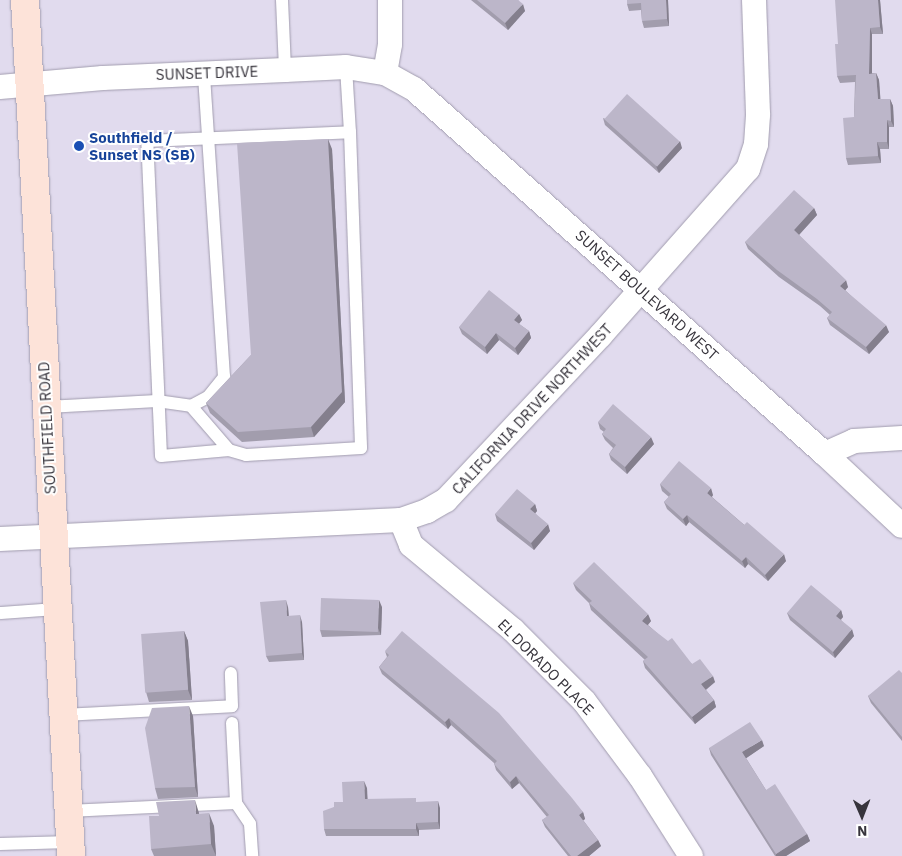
<!DOCTYPE html>
<style>
body{margin:0}
#map{position:relative;width:902px;height:856px;overflow:hidden;background:#e1dbee;font-family:"IBM Plex Sans",sans-serif}
div>[style]{position:absolute}
.roads{filter:drop-shadow(0 0 1px #a19cae) drop-shadow(0 0 1px #a19cae)}
.service>*{height:12px;margin:-6px;padding:0 6px;transform-origin:6px;border-radius:6px;background:#fff}
.minor>*{height:24px;margin:-12px;padding:0 12px;transform-origin:12px;border-radius:12px;background:#fff}
.secondary>*{height:28px;margin:-14px;padding:0 14px;transform-origin:14px;border-radius:14px;background:#fde3d9}
.wall>*{inset:0;background:#a29dad}
.shaded-wall>*{inset:0;background:#847f8d}
.building>*{inset:0;background:#bcb6c9;transform-origin:0 0}
.dots>*{width:14px;height:14px;translate:-50% -50%;box-sizing:border-box;border:2px solid #fff;border-radius:50%}
span{translate:-50% -50%;white-space:nowrap;text-align:center;line-height:1.15;-webkit-text-stroke:4px #fff;paint-order:stroke}
.street-label{font-size:15px;color:#37343c}
.transit-label{font-size:15px;color:#164399;font-weight:700}
.left{translate:0 -50%;text-align:left}
.north{position:absolute;left:837px;top:791px;width:50px;height:50px;-webkit-text-stroke:4px #fff;paint-order:stroke;rotate:179deg;font-size:14px;font-weight:700;line-height:20px;text-align:center;color:#37343c}
.north::after{content:'';display:block;margin:auto;width:18px;height:22px;background:#37343c;clip-path:polygon(50% 0,100% 100%,50% 72%,0 100%)}
</style>
<div id="map">
<div class="roads">
<div class="service">
<i style="left:282px;top:0;width:70px;rotate:87.5deg"></i>
<i style="left:346px;top:67px;width:65px;rotate:86.5deg"></i>
<i style="left:350px;top:132px;width:316px;rotate:88deg"></i>
<i style="left:361px;top:448px;width:115px;rotate:176.5deg"></i>
<i style="left:246px;top:455px;width:18px;rotate:-164deg"></i>
<i style="left:229px;top:450px;width:68px;rotate:175deg"></i>
<i style="left:161px;top:456px;width:315px;rotate:-92.5deg"></i>
<i style="left:147px;top:141px;width:203px;rotate:-2.5deg"></i>
<i style="left:191px;top:406px;width:19px;rotate:-28deg"></i>
<i style="left:208px;top:397px;width:26px;rotate:-51deg"></i>
<i style="left:224px;top:377px;width:305px;rotate:-93.8deg"></i>
<i style="left:47px;top:407px;width:110px;rotate:-3.1deg"></i>
<i style="left:157px;top:401px;width:34px;rotate:8deg"></i>
<i style="left:191px;top:406px;width:58px;rotate:49.2deg"></i>
<i style="left:0;top:613px;width:57px;rotate:-4deg"></i>
<i style="left:63px;top:715px;width:169px;rotate:-3deg"></i>
<i style="left:232px;top:706px;width:33px;rotate:-92deg"></i>
<i style="left:232px;top:723px;width:80px;rotate:87.1deg"></i>
<i style="left:236px;top:803px;width:25px;rotate:56deg"></i>
<i style="left:250px;top:824px;width:32px;rotate:86deg"></i>
<i style="left:68px;top:811px;width:168px;rotate:-2.7deg"></i>
<i style="left:0;top:844px;width:70px;rotate:-1.6deg"></i>
</div>
<div class="minor">
<i style="left:385px;top:73px;width:29px;rotate:-80deg"></i>
<i style="left:390px;top:44px;width:44px;rotate:-90deg"></i>
<i style="left:0;top:87px;width:103px;rotate:-5deg"></i>
<i style="left:103px;top:78px;width:182px;rotate:-2.5deg"></i>
<i style="left:285px;top:70px;width:61px;rotate:-2.8deg"></i>
<i style="left:346px;top:67px;width:39px;rotate:9deg"></i>
<i style="left:385px;top:73px;width:33px;rotate:29deg"></i>
<i style="left:414px;top:89px;width:550px;rotate:41.61deg"></i>
<i style="left:825px;top:454px;width:105px;rotate:43.1deg"></i>
<i style="left:825px;top:454px;width:32px;rotate:-24deg"></i>
<i style="left:854px;top:441px;width:48px;rotate:-3.6deg"></i>
<i style="left:401px;top:520px;width:27px;rotate:68deg"></i>
<i style="left:411px;top:545px;width:133px;rotate:39.8deg"></i>
<i style="left:513px;top:630px;width:100px;rotate:45deg"></i>
<i style="left:584px;top:701px;width:94px;rotate:53.3deg"></i>
<i style="left:640px;top:776px;width:95px;rotate:57.5deg"></i>
<i style="left:0;top:539px;width:401px;rotate:-2.7deg"></i>
<i style="left:401px;top:520px;width:28px;rotate:-19deg"></i>
<i style="left:427px;top:511px;width:22px;rotate:-30deg"></i>
<i style="left:446px;top:500px;width:225px;rotate:-46.8deg"></i>
<i style="left:600px;top:336px;width:223px;rotate:-48.5deg"></i>
<i style="left:748px;top:169px;width:26px;rotate:-72deg"></i>
<i style="left:756px;top:144px;width:30px;rotate:-86deg"></i>
<i style="left:758px;top:114px;width:114px;rotate:-92deg"></i>
</div>
<div class="secondary">
<i style="left:25px;top:0;width:857px;rotate:86.92deg"></i>
</div>
</div>
<div class="wall">
<i style="clip-path:polygon(471px 0,518px 0,525px 11px,508px 30px)"></i>
<i style="clip-path:polygon(627px 0,668px 0,669px 26px,644px 28px,642px 21px,641px 10px,629px 11px,627px 4px)"></i>
<i style="clip-path:polygon(880px 0,883px 34px,872px 34px,872px 73px,876px 73px,879px 80px,880px 99px,890px 99px,893px 106px,894px 127px,889px 127px,889px 149px,880px 149px,881px 163px,848px 165px,846px 158px,854px 117px,855px 82px,840px 83px,837px 76px,838px 44px)"></i>
<i style="clip-path:polygon(603px 118px,682px 148px,659px 173px,605px 125px)"></i>
<i style="clip-path:polygon(332px 149px,345px 402px,314px 437px,242px 442px,210px 413px,206px 403px,251px 355px)"></i>
<i style="clip-path:polygon(814px 208px,817px 215px,799px 235px,848px 287px,845px 290px,889px 332px,869px 354px,830px 325px,827px 318px,830px 315px,820px 306px,779px 277px,748px 249px,745px 242px)"></i>
<i style="clip-path:polygon(519px 314px,522px 320px,519px 324px,529px 331px,531px 338px,518px 355px,499px 340px,487px 354px,462px 334px,459px 327px)"></i>
<i style="clip-path:polygon(598px 422px,654px 444px,627px 474px,611px 460px,609px 454px,613px 448px,605px 440px,602px 434px,604px 432px,600px 429px)"></i>
<i style="clip-path:polygon(660px 484px,713px 495px,712px 497px,786px 561px,768px 581px,748px 564px,745px 568px,689px 522px,686px 526px,667px 509px,664px 502px,669px 497px,662px 491px)"></i>
<i style="clip-path:polygon(535px 504px,537px 511px,535px 513px,550px 531px,534px 550px,497px 521px,495px 514px)"></i>
<i style="clip-path:polygon(573px 583px,651px 621px,648px 625px,692px 664px,715px 682px,706px 690px,714px 700px,716px 707px,695px 724px,645px 668px,643px 661px,645px 660px,591px 610px,589px 603px,576px 590px)"></i>
<i style="clip-path:polygon(288px 607px,289px 616px,302px 622px,304px 660px,269px 662px,266px 656px)"></i>
<i style="clip-path:polygon(382px 607px,381px 635px,322px 637px,320px 630px)"></i>
<i style="clip-path:polygon(841px 610px,843px 617px,841px 620px,854px 636px,835px 658px,790px 620px,787px 613px)"></i>
<i style="clip-path:polygon(184px 631px,188px 641px,192px 700px,149px 702px,146px 692px)"></i>
<i style="clip-path:polygon(385px 651px,583px 812px,585px 819px,583px 820px,598px 840px,601px 846px,589px 856px,568px 856px,545px 827px,542px 820px,547px 817px,519px 783px,512px 789px,496px 770px,494px 763px,451px 725px,448px 729px,382px 674px,379px 667px,387px 657px)"></i>
<i style="clip-path:polygon(902px 673px,902px 741px,871px 703px,868px 696px)"></i>
<i style="clip-path:polygon(193px 716px,198px 797px,158px 799px,155px 788px)"></i>
<i style="clip-path:polygon(764px 746px,746px 758px,766px 790px,807px 834px,810px 841px,786px 856px,775px 856px,711px 755px,709px 748px)"></i>
<i style="clip-path:polygon(367px 788px,367px 799px,417px 802px,440px 808px,440px 829px,419px 830px,419px 836px,326px 836px,324px 829px,334px 807px)"></i>
<i style="clip-path:polygon(199px 814px,214px 826px,216px 856px,154px 856px,151px 849px)"></i>
</div>
<div class="shaded-wall">
<i style="clip-path:polygon(666px 0,668px 0,669px 26px,667px 19px)"></i>
<i style="clip-path:polygon(878px 0,880px 0,883px 34px,880px 27px)"></i>
<i style="clip-path:polygon(523px 4px,525px 11px,508px 30px,505px 23px)"></i>
<i style="clip-path:polygon(870px 28px,872px 34px,872px 80px,869px 74px)"></i>
<i style="clip-path:polygon(876px 73px,879px 80px,881px 106px,878px 99px)"></i>
<i style="clip-path:polygon(890px 99px,893px 106px,894px 127px,891px 121px)"></i>
<i style="clip-path:polygon(887px 120px,889px 127px,889px 149px,887px 142px)"></i>
<i style="clip-path:polygon(328px 139px,332px 149px,345px 402px,314px 437px,311px 427px)"></i>
<i style="clip-path:polygon(680px 141px,682px 148px,659px 173px,656px 166px)"></i>
<i style="clip-path:polygon(877px 142px,880px 149px,881px 163px,878px 156px)"></i>
<i style="clip-path:polygon(814px 208px,817px 215px,797px 237px,794px 230px)"></i>
<i style="clip-path:polygon(846px 280px,848px 287px,843px 293px,840px 286px)"></i>
<i style="clip-path:polygon(519px 314px,522px 320px,517px 326px,514px 320px)"></i>
<i style="clip-path:polygon(886px 325px,889px 332px,869px 354px,866px 347px)"></i>
<i style="clip-path:polygon(529px 331px,531px 338px,518px 355px,515px 348px)"></i>
<i style="clip-path:polygon(496px 333px,499px 340px,487px 354px,485px 347px)"></i>
<i style="clip-path:polygon(651px 437px,654px 444px,627px 474px,625px 467px)"></i>
<i style="clip-path:polygon(711px 488px,713px 495px,709px 500px,707px 493px)"></i>
<i style="clip-path:polygon(535px 504px,537px 511px,533px 516px,530px 509px)"></i>
<i style="clip-path:polygon(687px 515px,689px 522px,686px 526px,683px 519px)"></i>
<i style="clip-path:polygon(548px 524px,550px 531px,534px 550px,531px 543px)"></i>
<i style="clip-path:polygon(784px 554px,786px 561px,768px 581px,765px 575px)"></i>
<i style="clip-path:polygon(746px 557px,748px 564px,745px 568px,742px 561px)"></i>
<i style="clip-path:polygon(286px 600px,288px 607px,289px 623px,287px 616px)"></i>
<i style="clip-path:polygon(379px 600px,382px 607px,381px 635px,378px 628px)"></i>
<i style="clip-path:polygon(841px 610px,843px 617px,838px 622px,836px 616px)"></i>
<i style="clip-path:polygon(648px 614px,651px 621px,645px 628px,642px 621px)"></i>
<i style="clip-path:polygon(300px 615px,302px 622px,304px 660px,302px 653px)"></i>
<i style="clip-path:polygon(852px 629px,854px 636px,835px 658px,833px 652px)"></i>
<i style="clip-path:polygon(184px 631px,188px 641px,192px 700px,188px 690px)"></i>
<i style="clip-path:polygon(713px 676px,715px 682px,704px 691px,701px 684px)"></i>
<i style="clip-path:polygon(714px 700px,716px 707px,695px 724px,692px 717px)"></i>
<i style="clip-path:polygon(189px 706px,193px 716px,198px 797px,195px 787px)"></i>
<i style="clip-path:polygon(449px 718px,451px 725px,448px 729px,445px 722px)"></i>
<i style="clip-path:polygon(762px 740px,764px 746px,745px 759px,742px 752px)"></i>
<i style="clip-path:polygon(516px 776px,519px 783px,512px 789px,510px 782px)"></i>
<i style="clip-path:polygon(364px 781px,367px 788px,368px 806px,365px 799px)"></i>
<i style="clip-path:polygon(195px 800px,199px 813px,200px 827px,196px 814px)"></i>
<i style="clip-path:polygon(438px 801px,440px 808px,440px 829px,438px 822px)"></i>
<i style="clip-path:polygon(583px 812px,585px 819px,581px 822px,579px 815px)"></i>
<i style="clip-path:polygon(209px 813px,214px 826px,216px 856px,211px 844px)"></i>
<i style="clip-path:polygon(416px 823px,419px 830px,419px 836px,416px 829px)"></i>
<i style="clip-path:polygon(807px 834px,810px 841px,786px 856px,776px 856px,776px 854px)"></i>
<i style="clip-path:polygon(598px 840px,601px 846px,589px 856px,577px 856px)"></i>
</div>
<div class="building">
<i style="clip-path:polygon(477px 0,518px 0,523px 4px,505px 23px)"></i>
<i style="clip-path:polygon(627px 0,666px 0,667px 19px,642px 21px,641px 3px,627px 4px)"></i>
<i style="clip-path:polygon(835px 0,878px 0,880px 27px,870px 28px,869px 74px,876px 73px,878px 99px,890px 99px,891px 121px,887px 120px,887px 142px,877px 142px,878px 156px,846px 158px,843px 118px,854px 117px,856px 75px,837px 76px,835px 44px,838px 44px)"></i>
<i style="left:627px;top:94px;width:71px;height:34px;rotate:42deg"></i>
<i style="clip-path:polygon(328px 139px,342px 392px,311px 427px,238px 432px,206px 403px,251px 355px,237px 143px)"></i>
<i style="clip-path:polygon(794px 190px,814px 208px,794px 230px,846px 280px,840px 286px,886px 325px,866px 347px,827px 318px,832px 312px,817px 299px,777px 270px,745px 242px)"></i>
<i style="clip-path:polygon(489px 290px,519px 314px,514px 320px,529px 331px,515px 348px,496px 333px,485px 347px,459px 327px)"></i>
<i style="clip-path:polygon(613px 404px,651px 437px,625px 467px,609px 454px,616px 445px,602px 434px,606px 429px,598px 422px)"></i>
<i style="clip-path:polygon(679px 461px,711px 488px,707px 493px,744px 525px,747px 522px,784px 554px,765px 575px,746px 557px,742px 561px,687px 515px,683px 519px,664px 502px,671px 494px,660px 484px)"></i>
<i style="clip-path:polygon(517px 489px,535px 504px,530px 509px,548px 524px,531px 543px,495px 514px)"></i>
<i style="clip-path:polygon(594px 562px,648px 614px,642px 621px,668px 641px,672px 638px,692px 664px,700px 659px,713px 676px,701px 684px,714px 700px,692px 717px,643px 661px,648px 657px,589px 603px,592px 601px,573px 583px)"></i>
<i style="clip-path:polygon(811px 585px,841px 610px,836px 616px,852px 629px,833px 652px,787px 613px)"></i>
<i style="left:321px;top:598px;width:58px;height:32px;rotate:2deg"></i>
<i style="clip-path:polygon(286px 600px,287px 616px,300px 615px,302px 653px,266px 656px,260px 602px)"></i>
<i style="left:184px;top:631px;width:59px;height:43px;rotate:86deg"></i>
<i style="clip-path:polygon(402px 631px,499px 713px,572px 798px,583px 812px,579px 815px,598px 840px,577px 856px,571px 856px,542px 820px,549px 815px,516px 776px,510px 782px,494px 764px,497px 761px,449px 718px,445px 722px,379px 667px,389px 655px,385px 651px)"></i>
<i style="clip-path:polygon(899px 670px,902px 673px,902px 737px,868px 696px)"></i>
<i style="clip-path:polygon(189px 706px,195px 787px,155px 788px,145px 728px,152px 708px)"></i>
<i style="clip-path:polygon(750px 722px,762px 740px,742px 752px,766px 790px,775px 784px,807px 834px,776px 854px,709px 748px)"></i>
<i style="clip-path:polygon(364px 781px,365px 799px,416px 798px,416px 802px,438px 801px,438px 822px,416px 823px,416px 829px,324px 829px,323px 811px,334px 807px,334px 802px,343px 802px,342px 782px)"></i>
<i style="clip-path:polygon(195px 800px,196px 814px,209px 813px,211px 844px,151px 849px,149px 816px,159px 816px,156px 802px)"></i>
</div>
<div class="dots">
<i style="left:79px;top:146px;background:#1a4fb4"></i>
</div>
<div class="street-label">
<span style="left:207px;top:73px;rotate:-2deg">SUNSET DRIVE</span>
<span style="left:647px;top:295px;rotate:42deg">SUNSET BOULEVARD WEST</span>
<span style="left:532px;top:409px;rotate:-47deg">CALIFORNIA DRIVE NORTHWEST</span>
<span style="left:47px;top:428px;rotate:-93deg">SOUTHFIELD ROAD</span>
<span style="left:546px;top:667px;rotate:45deg">EL DORADO PLACE</span>
</div>
<div class="transit-label">
<span class="left" style="left:89px;top:146px">Southfield /<br>Sunset NS (SB)</span>
</div>
<div class="north">N</div>
</div>
